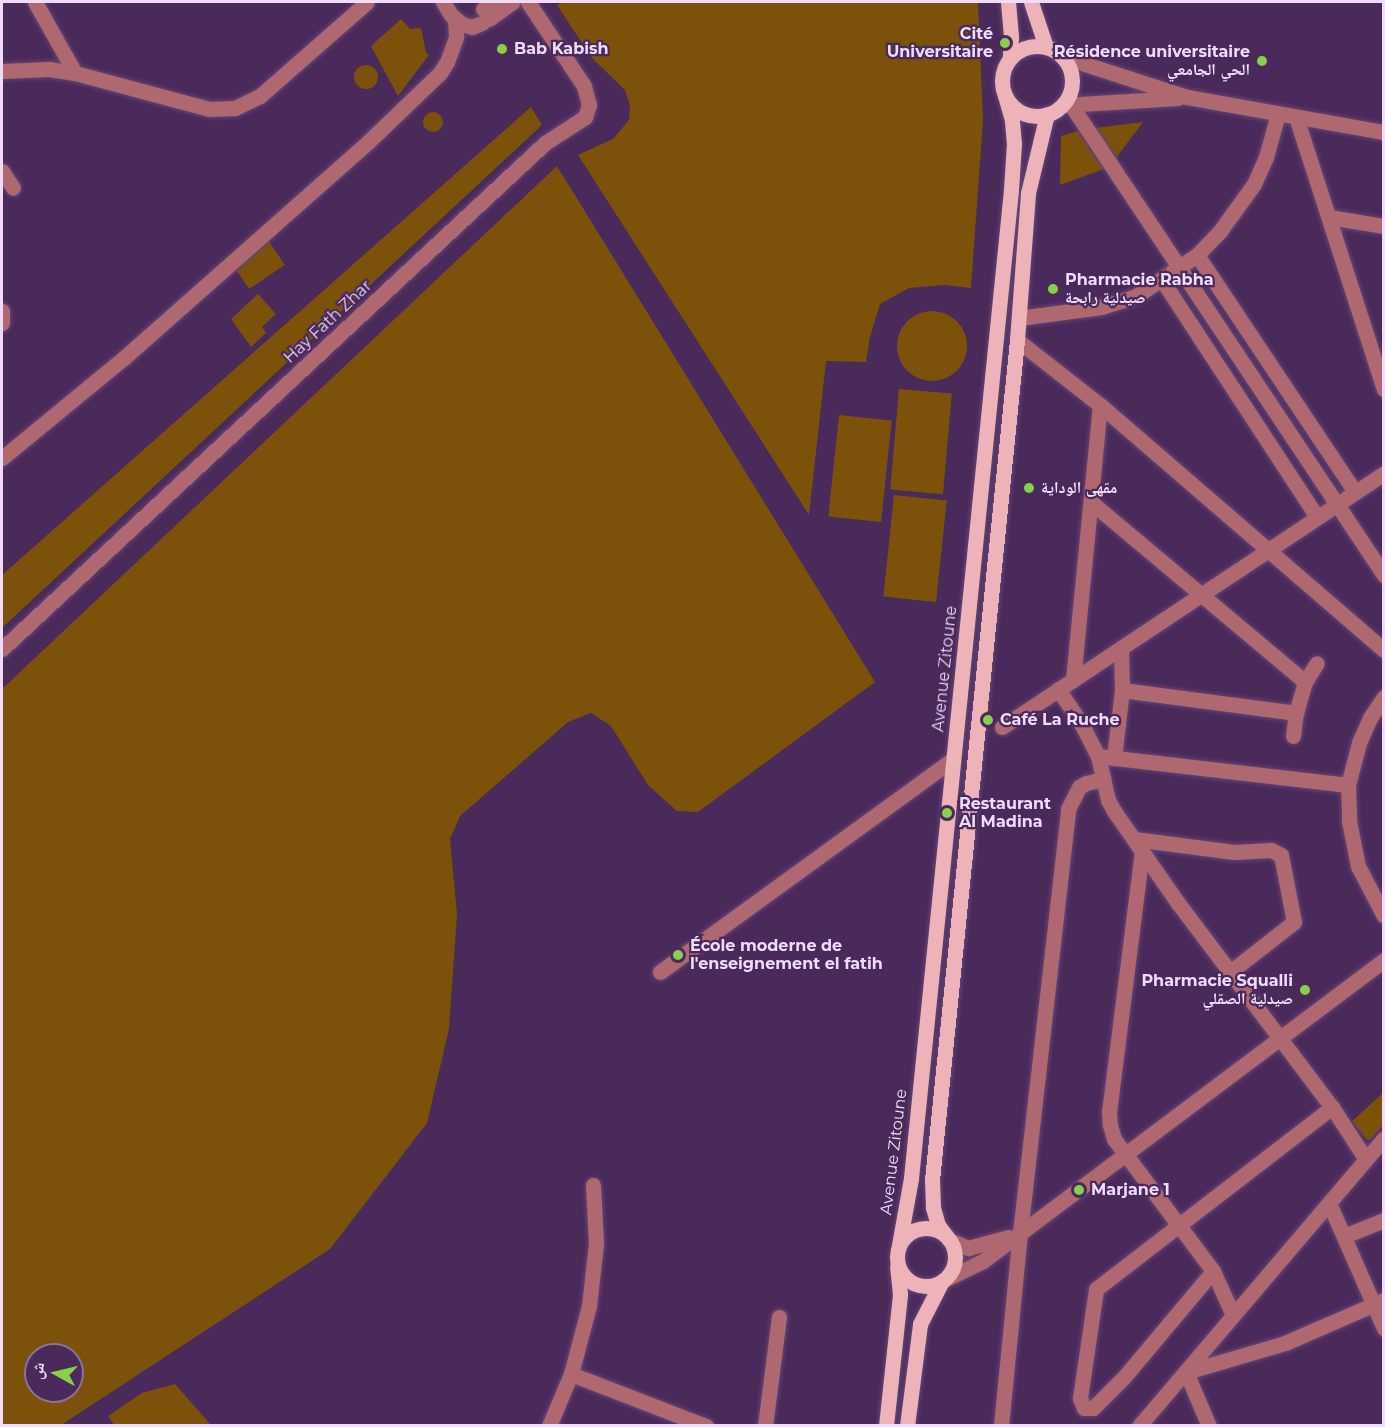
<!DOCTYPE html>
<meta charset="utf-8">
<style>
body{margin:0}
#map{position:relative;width:1385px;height:1427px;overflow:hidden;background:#4a295b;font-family:Montserrat,"Noto Naskh Arabic",sans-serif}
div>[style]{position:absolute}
.green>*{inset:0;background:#7c520b;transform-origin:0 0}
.round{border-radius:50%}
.roads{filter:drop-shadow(0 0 2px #644675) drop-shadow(0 0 2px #644675)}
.minor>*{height:15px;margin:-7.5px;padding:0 7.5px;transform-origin:7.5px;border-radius:7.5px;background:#af6870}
.major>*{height:15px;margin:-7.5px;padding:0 7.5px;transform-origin:7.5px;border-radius:7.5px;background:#eeb3b8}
.major>.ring{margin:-7.5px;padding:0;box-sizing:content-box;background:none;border:15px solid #eeb3b8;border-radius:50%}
.dots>*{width:16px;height:16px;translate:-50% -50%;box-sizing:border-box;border:3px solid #4a295b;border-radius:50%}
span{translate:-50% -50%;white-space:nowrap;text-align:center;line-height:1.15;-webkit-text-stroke:4.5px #4a295b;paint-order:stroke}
.poi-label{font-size:16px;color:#efdcfb;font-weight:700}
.right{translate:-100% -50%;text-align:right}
.left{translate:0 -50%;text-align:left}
.street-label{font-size:16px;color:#efdcfb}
.frame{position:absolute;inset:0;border:3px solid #efdcfb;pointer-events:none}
.north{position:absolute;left:24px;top:1343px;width:60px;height:60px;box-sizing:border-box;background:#4a295b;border:2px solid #8c719b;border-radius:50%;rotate:278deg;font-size:16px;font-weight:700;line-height:24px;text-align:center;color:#efdcfb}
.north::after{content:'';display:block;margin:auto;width:21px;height:27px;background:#88cf4a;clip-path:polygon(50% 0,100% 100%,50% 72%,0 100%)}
</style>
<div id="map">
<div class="green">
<i style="clip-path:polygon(564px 2px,978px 2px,983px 120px,971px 288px,944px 285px,909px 288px,880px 304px,870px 337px,866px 362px,826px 361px,809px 515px,578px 155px,613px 139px,629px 120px,630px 105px,625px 90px,592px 58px,557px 5px)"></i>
<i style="clip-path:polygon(401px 19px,410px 29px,421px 28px,426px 53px,429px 55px,398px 96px,371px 46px)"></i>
<i class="round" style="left:354px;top:65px;width:24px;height:24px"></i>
<i style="clip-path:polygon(531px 107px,542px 125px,2px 628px,2px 575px)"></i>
<i class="round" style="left:423px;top:112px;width:20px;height:20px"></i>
<i style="clip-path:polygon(1143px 122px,1116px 158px,1095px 128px)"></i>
<i style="clip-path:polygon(1078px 131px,1104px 169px,1060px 185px,1061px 136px)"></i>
<i style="clip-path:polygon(evenodd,557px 166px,875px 682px,698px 812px,677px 811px,648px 785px,611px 726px,591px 713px,568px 722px,460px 816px,450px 839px,457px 914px,449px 1029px,427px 1123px,330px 1249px,61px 1425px,2px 1425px,2px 689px,557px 166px,36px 1355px,72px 1355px,72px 1391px,36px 1391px,36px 1355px)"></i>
<i style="left:268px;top:240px;width:30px;height:43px;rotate:56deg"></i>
<i style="clip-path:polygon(258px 294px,276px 314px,262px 327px,266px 333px,251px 347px,231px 319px)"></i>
<i class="round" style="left:897px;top:311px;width:70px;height:70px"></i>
<i style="left:899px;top:389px;width:53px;height:101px;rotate:5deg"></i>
<i style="left:839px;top:415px;width:53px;height:102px;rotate:6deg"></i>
<i style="left:894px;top:495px;width:53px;height:102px;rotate:6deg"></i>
<i style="clip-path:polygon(1383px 1093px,1383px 1125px,1371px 1139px,1367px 1140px,1352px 1121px)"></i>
<i style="clip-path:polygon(175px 1384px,211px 1425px,114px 1425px,108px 1416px,142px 1393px)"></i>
</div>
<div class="roads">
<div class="minor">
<i style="left:35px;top:2px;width:81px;rotate:60.6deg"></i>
<i style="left:443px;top:2px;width:15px;rotate:58deg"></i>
<i style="left:451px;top:15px;width:14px;rotate:39deg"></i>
<i style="left:462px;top:24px;width:10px;rotate:17deg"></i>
<i style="left:472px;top:27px;width:11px;rotate:-22deg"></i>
<i style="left:483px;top:9px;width:24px;rotate:-17deg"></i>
<i style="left:489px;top:19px;width:29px;rotate:-36deg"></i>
<i style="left:1063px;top:57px;width:130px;rotate:17.9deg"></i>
<i style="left:1187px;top:97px;width:200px;rotate:10.1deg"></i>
<i style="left:2px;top:71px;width:47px;rotate:-2.4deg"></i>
<i style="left:49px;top:69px;width:26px;rotate:9deg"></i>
<i style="left:75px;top:73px;width:139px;rotate:15deg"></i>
<i style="left:209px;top:109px;width:26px;rotate:-2deg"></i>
<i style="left:235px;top:108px;width:28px;rotate:-26deg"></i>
<i style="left:260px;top:96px;width:142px;rotate:-41.3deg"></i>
<i style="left:1064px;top:105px;width:114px;rotate:-3.5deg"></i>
<i style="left:1071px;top:105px;width:565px;rotate:56.34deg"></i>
<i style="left:1296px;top:117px;width:286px;rotate:72.1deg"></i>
<i style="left:2px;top:171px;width:20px;rotate:57deg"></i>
<i style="left:1329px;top:217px;width:56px;rotate:9.3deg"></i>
<i style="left:1197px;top:255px;width:285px;rotate:56.3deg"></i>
<i style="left:1162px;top:280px;width:283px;rotate:56.8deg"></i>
<i style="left:2px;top:311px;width:12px;rotate:90deg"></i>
<i style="left:1019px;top:318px;width:83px;rotate:-7.6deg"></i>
<i style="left:1101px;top:307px;width:37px;rotate:-17deg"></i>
<i style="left:1136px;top:296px;width:73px;rotate:-33.9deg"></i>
<i style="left:1197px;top:255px;width:33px;rotate:-46deg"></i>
<i style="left:1220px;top:231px;width:58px;rotate:-54.1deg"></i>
<i style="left:1254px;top:184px;width:30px;rotate:-66deg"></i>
<i style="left:1266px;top:157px;width:45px;rotate:-74.4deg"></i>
<i style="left:1017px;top:340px;width:105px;rotate:38.1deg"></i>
<i style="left:1100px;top:405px;width:375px;rotate:40.8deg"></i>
<i style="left:2px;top:458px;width:159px;rotate:-39.4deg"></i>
<i style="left:125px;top:357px;width:324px;rotate:-41.5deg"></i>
<i style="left:368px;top:142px;width:100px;rotate:-43.8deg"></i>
<i style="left:440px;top:73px;width:13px;rotate:-58deg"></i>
<i style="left:447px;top:62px;width:27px;rotate:-70deg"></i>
<i style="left:456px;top:37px;width:18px;rotate:-93deg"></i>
<i style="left:1092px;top:503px;width:278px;rotate:40deg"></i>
<i style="left:2px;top:649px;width:742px;rotate:-42.98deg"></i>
<i style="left:545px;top:143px;width:48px;rotate:-33deg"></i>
<i style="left:585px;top:117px;width:13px;rotate:-72deg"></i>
<i style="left:589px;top:105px;width:20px;rotate:-105deg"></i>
<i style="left:584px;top:86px;width:101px;rotate:-123.7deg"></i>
<i style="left:1073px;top:680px;width:276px;rotate:-84.4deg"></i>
<i style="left:1058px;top:689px;width:43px;rotate:56.3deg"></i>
<i style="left:1082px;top:725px;width:35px;rotate:63deg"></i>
<i style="left:1098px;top:756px;width:45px;rotate:77.2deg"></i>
<i style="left:1108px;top:800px;width:13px;rotate:61deg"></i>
<i style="left:1114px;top:811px;width:112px;rotate:55.2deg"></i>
<i style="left:1178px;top:903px;width:256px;rotate:53deg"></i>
<i style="left:1332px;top:1107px;width:61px;rotate:57.1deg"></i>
<i style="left:1122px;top:690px;width:176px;rotate:7.5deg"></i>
<i style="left:1384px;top:697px;width:25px;rotate:124deg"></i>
<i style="left:1370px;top:718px;width:27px;rotate:114deg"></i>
<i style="left:1359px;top:743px;width:43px;rotate:104.7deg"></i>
<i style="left:1348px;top:785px;width:36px;rotate:88deg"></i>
<i style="left:1349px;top:821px;width:46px;rotate:78.7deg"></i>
<i style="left:1358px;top:866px;width:56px;rotate:62.5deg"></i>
<i style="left:1002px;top:727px;width:459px;rotate:-33.6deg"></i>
<i style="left:1293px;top:736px;width:23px;rotate:-83deg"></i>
<i style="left:1296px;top:713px;width:32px;rotate:-74deg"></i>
<i style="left:1305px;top:682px;width:22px;rotate:-58deg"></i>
<i style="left:1098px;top:756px;width:252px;rotate:6.6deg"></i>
<i style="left:1114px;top:758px;width:68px;rotate:-83.3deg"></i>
<i style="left:1122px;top:690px;width:42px;rotate:-91.4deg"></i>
<i style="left:1134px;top:839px;width:101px;rotate:7.4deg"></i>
<i style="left:1234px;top:852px;width:37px;rotate:-3deg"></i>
<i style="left:1271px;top:850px;width:11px;rotate:27deg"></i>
<i style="left:1281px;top:855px;width:68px;rotate:79deg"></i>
<i style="left:1294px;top:922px;width:81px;rotate:142deg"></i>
<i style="left:1142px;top:851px;width:263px;rotate:97.2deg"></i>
<i style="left:1109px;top:1112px;width:13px;rotate:86deg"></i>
<i style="left:1110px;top:1125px;width:15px;rotate:74deg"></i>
<i style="left:1114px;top:1139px;width:165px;rotate:53.1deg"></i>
<i style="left:1213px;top:1271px;width:48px;rotate:65.6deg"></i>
<i style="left:660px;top:972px;width:362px;rotate:-36deg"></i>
<i style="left:1329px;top:1203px;width:137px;rotate:66.3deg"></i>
<i style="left:1344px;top:1236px;width:43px;rotate:-21.8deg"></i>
<i style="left:949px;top:1240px;width:21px;rotate:23deg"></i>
<i style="left:968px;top:1248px;width:41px;rotate:-15.4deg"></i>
<i style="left:1213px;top:1271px;width:138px;rotate:130deg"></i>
<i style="left:1124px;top:1377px;width:44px;rotate:135deg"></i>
<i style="left:1093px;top:1408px;width:9px;rotate:180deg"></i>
<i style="left:1084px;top:1408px;width:11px;rotate:-112deg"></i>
<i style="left:1080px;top:1398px;width:110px;rotate:-81.6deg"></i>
<i style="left:1096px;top:1289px;width:298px;rotate:-37.6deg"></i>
<i style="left:942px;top:1281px;width:46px;rotate:-26deg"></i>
<i style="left:983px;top:1261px;width:501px;rotate:-36.89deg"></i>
<i style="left:571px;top:1374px;width:145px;rotate:21.1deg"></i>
<i style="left:549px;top:1426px;width:56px;rotate:-67.1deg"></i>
<i style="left:571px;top:1374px;width:70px;rotate:-75.2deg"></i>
<i style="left:589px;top:1306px;width:62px;rotate:-83.6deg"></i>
<i style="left:596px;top:1244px;width:59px;rotate:-92.9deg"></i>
<i style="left:765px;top:1426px;width:110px;rotate:-82.7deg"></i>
<i style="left:1001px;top:1426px;width:194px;rotate:-84.4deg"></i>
<i style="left:1020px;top:1233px;width:427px;rotate:-83.5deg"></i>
<i style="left:1068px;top:809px;width:25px;rotate:-63deg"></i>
<i style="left:1079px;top:787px;width:8px;rotate:-30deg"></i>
<i style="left:1086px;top:783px;width:18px;rotate:-13deg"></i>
<i style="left:1139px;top:1426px;width:378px;rotate:-49.6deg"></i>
<i style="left:1209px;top:1426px;width:59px;rotate:-113.1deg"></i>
<i style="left:1186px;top:1372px;width:103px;rotate:-16.3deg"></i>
<i style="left:1285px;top:1343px;width:108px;rotate:-23.5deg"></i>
</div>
<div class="major">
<i style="left:1008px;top:2px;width:34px;rotate:85deg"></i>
<i style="left:1011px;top:36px;width:22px;rotate:93deg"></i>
<i style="left:1031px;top:2px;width:47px;rotate:71.6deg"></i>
<i class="ring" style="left:1002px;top:46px;width:55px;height:55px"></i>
<i class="ring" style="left:897px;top:1228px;width:43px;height:43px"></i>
<i style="left:947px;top:1237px;width:15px;rotate:-127deg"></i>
<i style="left:938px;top:1225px;width:19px;rotate:-106deg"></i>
<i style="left:933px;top:1207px;width:27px;rotate:-92deg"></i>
<i style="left:932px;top:1180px;width:844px;rotate:-84.22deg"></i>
<i style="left:1017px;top:340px;width:147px;rotate:-85.7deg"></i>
<i style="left:1028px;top:193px;width:81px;rotate:-76.5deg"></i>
<i style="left:899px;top:1245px;width:68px;rotate:-79.8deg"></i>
<i style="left:911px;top:1178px;width:993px;rotate:-84.22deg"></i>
<i style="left:1011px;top:190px;width:46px;rotate:-86.3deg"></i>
<i style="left:1014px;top:144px;width:24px;rotate:-95deg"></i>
<i style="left:1012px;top:120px;width:25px;rotate:-106deg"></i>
<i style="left:886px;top:1426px;width:133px;rotate:-83.9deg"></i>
<i style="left:900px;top:1294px;width:27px;rotate:-96deg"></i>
<i style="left:907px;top:1426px;width:103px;rotate:-82.7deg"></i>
<i style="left:920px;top:1324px;width:48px;rotate:-62.9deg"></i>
</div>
</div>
<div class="dots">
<i style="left:1005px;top:43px;background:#88cf4a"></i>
<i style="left:502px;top:49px;background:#88cf4a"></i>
<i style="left:1262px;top:61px;background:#88cf4a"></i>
<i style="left:1053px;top:289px;background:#88cf4a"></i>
<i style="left:1029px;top:488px;background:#88cf4a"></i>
<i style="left:988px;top:720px;background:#88cf4a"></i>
<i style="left:947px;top:813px;background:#88cf4a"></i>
<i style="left:678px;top:955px;background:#88cf4a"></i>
<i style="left:1305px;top:990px;background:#88cf4a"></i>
<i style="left:1079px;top:1190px;background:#88cf4a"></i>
</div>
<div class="poi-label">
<span class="right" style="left:993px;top:43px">Cité<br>Universitaire</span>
<span class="left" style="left:514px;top:49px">Bab Kabish</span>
<span class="right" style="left:1250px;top:61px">Résidence universitaire<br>الحي الجامعي</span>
<span class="left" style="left:1065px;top:289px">Pharmacie Rabha<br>صيدلية رابحة</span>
<span class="left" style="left:1041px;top:488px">مقهى الوداية</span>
<span class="left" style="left:1000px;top:720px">Café La Ruche</span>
<span class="left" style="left:959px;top:813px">Restaurant<br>Al Madina</span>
<span class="left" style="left:690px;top:955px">École moderne de<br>l'enseignement el fatih</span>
<span class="right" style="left:1293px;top:990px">Pharmacie Squalli<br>صيدلية الصقلي</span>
<span class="left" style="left:1091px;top:1190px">Marjane 1</span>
</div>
<div class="street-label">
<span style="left:328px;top:322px;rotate:-43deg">Hay Fath Zhar</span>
<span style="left:945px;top:669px;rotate:-84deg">Avenue Zitoune</span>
<span style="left:894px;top:1152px;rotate:-83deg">Avenue Zitoune</span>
</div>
<div class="frame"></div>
<div class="north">ش</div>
</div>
